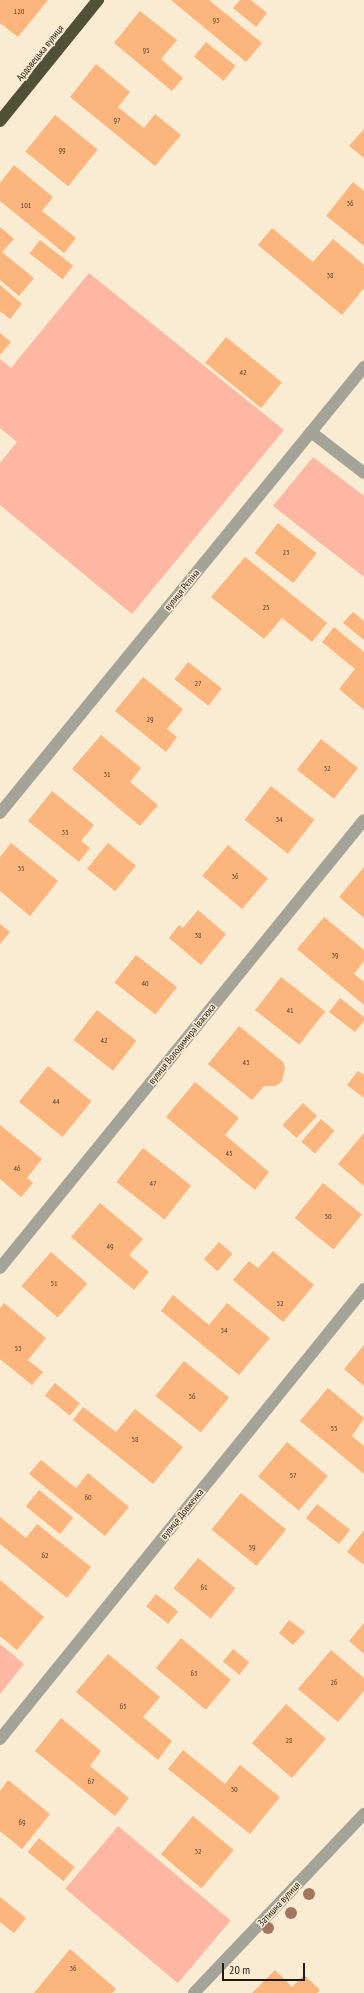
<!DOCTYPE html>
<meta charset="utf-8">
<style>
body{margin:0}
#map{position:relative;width:364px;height:1993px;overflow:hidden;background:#faecd3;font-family:"PT Sans Narrow",sans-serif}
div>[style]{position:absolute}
.green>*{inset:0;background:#feb7a2;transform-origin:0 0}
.building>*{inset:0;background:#fcb57c;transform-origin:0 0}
.street>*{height:12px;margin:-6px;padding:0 6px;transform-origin:6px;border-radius:6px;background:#a4a398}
.highway>*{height:12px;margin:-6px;padding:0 6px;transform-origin:6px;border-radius:6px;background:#515039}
.trees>*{width:12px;height:12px;margin:-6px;border-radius:50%;background:#a5765f}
span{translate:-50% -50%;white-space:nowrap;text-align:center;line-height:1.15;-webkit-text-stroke:3px #faecd3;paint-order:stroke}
.number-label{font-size:8px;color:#58422d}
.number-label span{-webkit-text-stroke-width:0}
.street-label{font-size:10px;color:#211c13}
.scale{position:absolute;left:222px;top:1963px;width:83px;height:18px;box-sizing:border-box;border:2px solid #211c13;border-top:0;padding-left:5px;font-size:12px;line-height:14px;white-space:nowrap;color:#211c13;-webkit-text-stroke:3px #faecd3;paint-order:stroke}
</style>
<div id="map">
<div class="green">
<i style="clip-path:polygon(89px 273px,284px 430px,132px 614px,0 505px,0 463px,17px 442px,0 428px,0 359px,11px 368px)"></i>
<i style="clip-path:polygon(313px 457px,364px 496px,364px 577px,273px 506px)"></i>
<i style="clip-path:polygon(0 1644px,24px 1664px,0 1694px)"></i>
<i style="left:118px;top:1826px;width:147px;height:82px;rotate:40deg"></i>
</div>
<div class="building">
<i style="clip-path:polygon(0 0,48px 0,18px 37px,0 23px)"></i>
<i style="clip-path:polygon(171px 0,209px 0,262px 43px,246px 62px)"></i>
<i style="clip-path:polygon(240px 0,251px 0,267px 13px,256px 27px,233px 8px)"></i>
<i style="clip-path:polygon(140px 11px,177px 40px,161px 59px,183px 78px,172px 91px,114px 43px)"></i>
<i style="left:206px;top:42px;width:38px;height:19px;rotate:39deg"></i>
<i style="clip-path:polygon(96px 64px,130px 92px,118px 107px,144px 128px,155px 114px,181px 135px,155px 166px,70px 97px)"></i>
<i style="left:55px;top:115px;width:55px;height:47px;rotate:39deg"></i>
<i style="clip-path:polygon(364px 129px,364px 158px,349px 146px)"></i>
<i style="clip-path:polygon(14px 165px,53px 197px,42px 211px,76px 238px,64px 253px,0 201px,0 183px)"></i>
<i style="clip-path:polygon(353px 182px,364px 191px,364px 246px,326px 216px)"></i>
<i style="clip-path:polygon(0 227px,14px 239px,2px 252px,34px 278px,19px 296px,0 280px)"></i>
<i style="clip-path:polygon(272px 228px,313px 262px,333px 239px,364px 265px,364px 288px,342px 315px,258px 245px)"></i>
<i style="left:40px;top:240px;width:42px;height:17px;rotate:38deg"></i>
<i style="clip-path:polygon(0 285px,22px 304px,10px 319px,0 311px)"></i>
<i style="clip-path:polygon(0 333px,11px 342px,0 355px)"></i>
<i style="left:226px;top:337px;width:72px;height:33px;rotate:39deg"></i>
<i style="left:278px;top:523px;width:49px;height:38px;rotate:38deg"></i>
<i style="clip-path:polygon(245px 557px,327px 623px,312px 642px,282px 618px,264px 639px,211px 597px)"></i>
<i style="clip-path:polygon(353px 612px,364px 621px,364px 640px,343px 623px)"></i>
<i style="clip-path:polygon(334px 627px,364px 652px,364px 710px,339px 689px,355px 669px,322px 642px)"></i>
<i style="left:188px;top:662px;width:43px;height:22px;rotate:38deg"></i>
<i style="clip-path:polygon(143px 677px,183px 709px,167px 729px,177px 737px,166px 752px,115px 711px)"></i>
<i style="clip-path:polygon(101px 735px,141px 768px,130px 782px,158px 805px,140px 826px,72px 769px)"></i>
<i style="left:321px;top:739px;width:47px;height:39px;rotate:38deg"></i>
<i style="left:271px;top:786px;width:55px;height:43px;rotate:38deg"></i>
<i style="clip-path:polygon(52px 791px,94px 825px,81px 841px,90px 848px,79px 862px,28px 821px)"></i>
<i style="clip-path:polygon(11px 843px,58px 881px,30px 916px,0 891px,0 857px)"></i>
<i style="left:108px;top:843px;width:36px;height:33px;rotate:39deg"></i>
<i style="left:228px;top:845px;width:52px;height:40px;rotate:40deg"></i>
<i style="clip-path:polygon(364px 867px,364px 918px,339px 897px)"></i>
<i style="clip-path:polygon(198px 910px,226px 934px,201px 965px,169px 938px,179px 925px,183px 928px)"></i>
<i style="clip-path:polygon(324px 917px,364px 950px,364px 961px,354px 974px,364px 982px,364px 1005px,297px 949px)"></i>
<i style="clip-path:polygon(0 924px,10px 932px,0 944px)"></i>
<i style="left:136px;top:955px;width:52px;height:35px;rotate:38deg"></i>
<i style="left:281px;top:977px;width:56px;height:42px;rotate:38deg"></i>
<i style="clip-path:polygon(340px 998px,364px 1017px,364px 1021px,355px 1032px,329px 1012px)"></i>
<i style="left:97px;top:1010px;width:50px;height:38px;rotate:38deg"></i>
<i style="clip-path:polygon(239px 1026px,283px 1062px,285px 1068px,282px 1081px,276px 1086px,264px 1086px,252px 1100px,208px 1064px)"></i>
<i style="left:48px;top:1066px;width:56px;height:46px;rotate:39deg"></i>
<i style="clip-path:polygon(358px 1071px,364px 1075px,364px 1098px,347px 1085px)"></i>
<i style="clip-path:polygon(195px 1082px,239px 1118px,225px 1135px,269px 1172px,255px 1190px,166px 1117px)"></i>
<i style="left:303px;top:1103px;width:19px;height:30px;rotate:43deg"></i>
<i style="left:321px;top:1119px;width:18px;height:30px;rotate:41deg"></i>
<i style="clip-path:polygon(0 1125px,42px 1159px,27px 1178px,33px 1183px,21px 1197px,0 1179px)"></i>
<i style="clip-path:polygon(364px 1133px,364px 1186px,338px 1164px)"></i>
<i style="left:143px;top:1148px;width:61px;height:43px;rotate:38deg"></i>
<i style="left:323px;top:1183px;width:50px;height:45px;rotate:39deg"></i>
<i style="clip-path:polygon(100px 1203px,143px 1239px,129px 1255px,149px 1272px,134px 1290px,71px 1237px)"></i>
<i style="left:219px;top:1242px;width:18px;height:23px;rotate:41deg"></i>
<i style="clip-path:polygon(273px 1251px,314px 1285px,283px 1322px,233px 1280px,249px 1261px,258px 1268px)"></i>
<i style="left:51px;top:1252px;width:48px;height:45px;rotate:41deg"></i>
<i style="clip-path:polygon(173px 1295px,209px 1325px,227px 1303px,270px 1338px,239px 1375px,161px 1311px)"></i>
<i style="clip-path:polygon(4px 1303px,46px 1338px,28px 1360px,43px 1372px,32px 1385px,0 1359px,0 1308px)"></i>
<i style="clip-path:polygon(364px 1345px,364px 1386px,344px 1369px)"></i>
<i style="left:184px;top:1361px;width:58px;height:45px;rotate:39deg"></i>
<i style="left:55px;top:1383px;width:32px;height:16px;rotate:39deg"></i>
<i style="clip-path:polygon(328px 1388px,364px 1418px,352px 1436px,364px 1446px,364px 1474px,300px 1421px)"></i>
<i style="clip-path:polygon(83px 1407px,116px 1432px,135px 1409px,183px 1447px,153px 1484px,73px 1420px)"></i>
<i style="left:287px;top:1442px;width:53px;height:45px;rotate:40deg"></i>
<i style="clip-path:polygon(41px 1460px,76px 1488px,88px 1473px,129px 1507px,105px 1536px,29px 1474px)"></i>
<i style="left:39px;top:1490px;width:44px;height:21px;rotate:39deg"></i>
<i style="left:241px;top:1493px;width:58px;height:47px;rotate:39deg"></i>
<i style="left:317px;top:1504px;width:42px;height:18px;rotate:38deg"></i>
<i style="clip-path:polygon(0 1517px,26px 1538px,37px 1524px,91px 1567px,67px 1598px,0 1544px)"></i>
<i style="clip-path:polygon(364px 1530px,364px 1565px,347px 1552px)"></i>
<i style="left:198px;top:1558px;width:48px;height:39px;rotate:39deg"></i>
<i style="clip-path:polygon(0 1580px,44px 1617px,17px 1650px,0 1636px)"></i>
<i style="left:156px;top:1594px;width:28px;height:16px;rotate:38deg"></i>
<i style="clip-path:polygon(289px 1620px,305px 1632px,293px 1645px,279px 1633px)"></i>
<i style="clip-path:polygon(364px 1623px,364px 1654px,349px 1641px)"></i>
<i style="left:181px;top:1638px;width:65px;height:39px;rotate:40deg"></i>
<i style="left:233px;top:1649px;width:21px;height:16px;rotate:39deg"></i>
<i style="clip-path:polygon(331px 1650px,364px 1678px,364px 1691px,338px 1722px,298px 1689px)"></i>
<i style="clip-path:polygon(108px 1654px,160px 1697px,143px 1717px,172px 1741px,158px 1760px,76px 1692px)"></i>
<i style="left:286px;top:1704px;width:53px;height:52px;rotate:41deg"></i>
<i style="clip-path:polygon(61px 1718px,101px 1751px,90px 1766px,129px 1798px,115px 1816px,35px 1751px)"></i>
<i style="clip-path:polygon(183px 1750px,225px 1784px,240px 1765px,280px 1797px,250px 1834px,168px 1769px)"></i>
<i style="clip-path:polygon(8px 1780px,50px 1814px,22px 1849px,0 1831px,0 1791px)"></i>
<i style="left:193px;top:1816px;width:53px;height:50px;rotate:40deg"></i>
<i style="left:39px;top:1838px;width:46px;height:18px;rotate:39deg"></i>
<i style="clip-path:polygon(0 1897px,26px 1918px,14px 1933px,0 1922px)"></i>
<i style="clip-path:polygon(70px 1949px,116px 1989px,112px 1993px,34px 1993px)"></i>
<i style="clip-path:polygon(275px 1970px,292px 1987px,304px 1975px,320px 1990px,317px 1993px,252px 1993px)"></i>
</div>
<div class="street">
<i style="left:311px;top:432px;width:67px;rotate:37.7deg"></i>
<i style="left:0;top:813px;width:576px;rotate:-50.78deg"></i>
<i style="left:0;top:1268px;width:577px;rotate:-50.91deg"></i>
<i style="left:0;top:1739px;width:579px;rotate:-51.03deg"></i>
<i style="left:194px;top:1993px;width:247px;rotate:-46.5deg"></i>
</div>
<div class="highway">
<i style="left:0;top:121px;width:156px;rotate:-51deg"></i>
</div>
<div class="trees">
<i style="left:309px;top:1894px"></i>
<i style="left:291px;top:1913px"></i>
<i style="left:268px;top:1928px"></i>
</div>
<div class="number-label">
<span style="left:19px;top:12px">120</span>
<span style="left:216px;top:21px">93</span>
<span style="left:146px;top:51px">95</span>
<span style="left:117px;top:121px">97</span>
<span style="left:62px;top:151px">99</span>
<span style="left:350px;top:204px">36</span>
<span style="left:26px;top:206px">101</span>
<span style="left:330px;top:276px">38</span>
<span style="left:243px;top:373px">42</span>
<span style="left:286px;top:553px">23</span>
<span style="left:266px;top:608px">25</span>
<span style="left:198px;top:684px">27</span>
<span style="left:150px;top:720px">29</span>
<span style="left:327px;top:769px">32</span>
<span style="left:107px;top:775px">31</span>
<span style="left:279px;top:820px">34</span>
<span style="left:65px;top:833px">33</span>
<span style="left:21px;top:869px">35</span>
<span style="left:235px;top:877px">36</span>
<span style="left:198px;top:936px">38</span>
<span style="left:335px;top:956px">39</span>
<span style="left:145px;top:984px">40</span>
<span style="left:290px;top:1011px">41</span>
<span style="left:104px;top:1041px">42</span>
<span style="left:246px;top:1063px">43</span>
<span style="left:56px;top:1102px">44</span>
<span style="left:229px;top:1154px">45</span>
<span style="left:17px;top:1169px">46</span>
<span style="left:153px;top:1184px">47</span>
<span style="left:328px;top:1217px">50</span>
<span style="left:110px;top:1247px">49</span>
<span style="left:54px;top:1284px">51</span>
<span style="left:280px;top:1304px">52</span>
<span style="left:224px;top:1331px">54</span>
<span style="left:18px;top:1349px">53</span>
<span style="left:192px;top:1397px">56</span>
<span style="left:334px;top:1429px">55</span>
<span style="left:135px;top:1440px">58</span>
<span style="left:293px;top:1476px">57</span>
<span style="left:88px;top:1498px">60</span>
<span style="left:252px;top:1548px">59</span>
<span style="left:45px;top:1556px">62</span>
<span style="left:204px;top:1588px">61</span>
<span style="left:194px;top:1674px">63</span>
<span style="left:334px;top:1683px">26</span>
<span style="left:123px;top:1707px">65</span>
<span style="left:289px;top:1741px">28</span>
<span style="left:91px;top:1782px">67</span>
<span style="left:234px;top:1790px">30</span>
<span style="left:22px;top:1823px">69</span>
<span style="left:198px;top:1852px">32</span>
<span style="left:73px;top:1969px">36</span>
</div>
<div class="street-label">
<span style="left:40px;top:53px;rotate:-51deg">Ардовецька вулиця</span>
<span style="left:182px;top:590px;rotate:-51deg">вулиця Рєпіна</span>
<span style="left:182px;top:1044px;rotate:-51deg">вулиця Володимира Івасюка</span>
<span style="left:182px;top:1514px;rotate:-51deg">вулиця Довженка</span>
<span style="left:279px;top:1904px;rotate:-47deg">Затишна вулиця</span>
</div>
<div class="scale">20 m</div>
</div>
